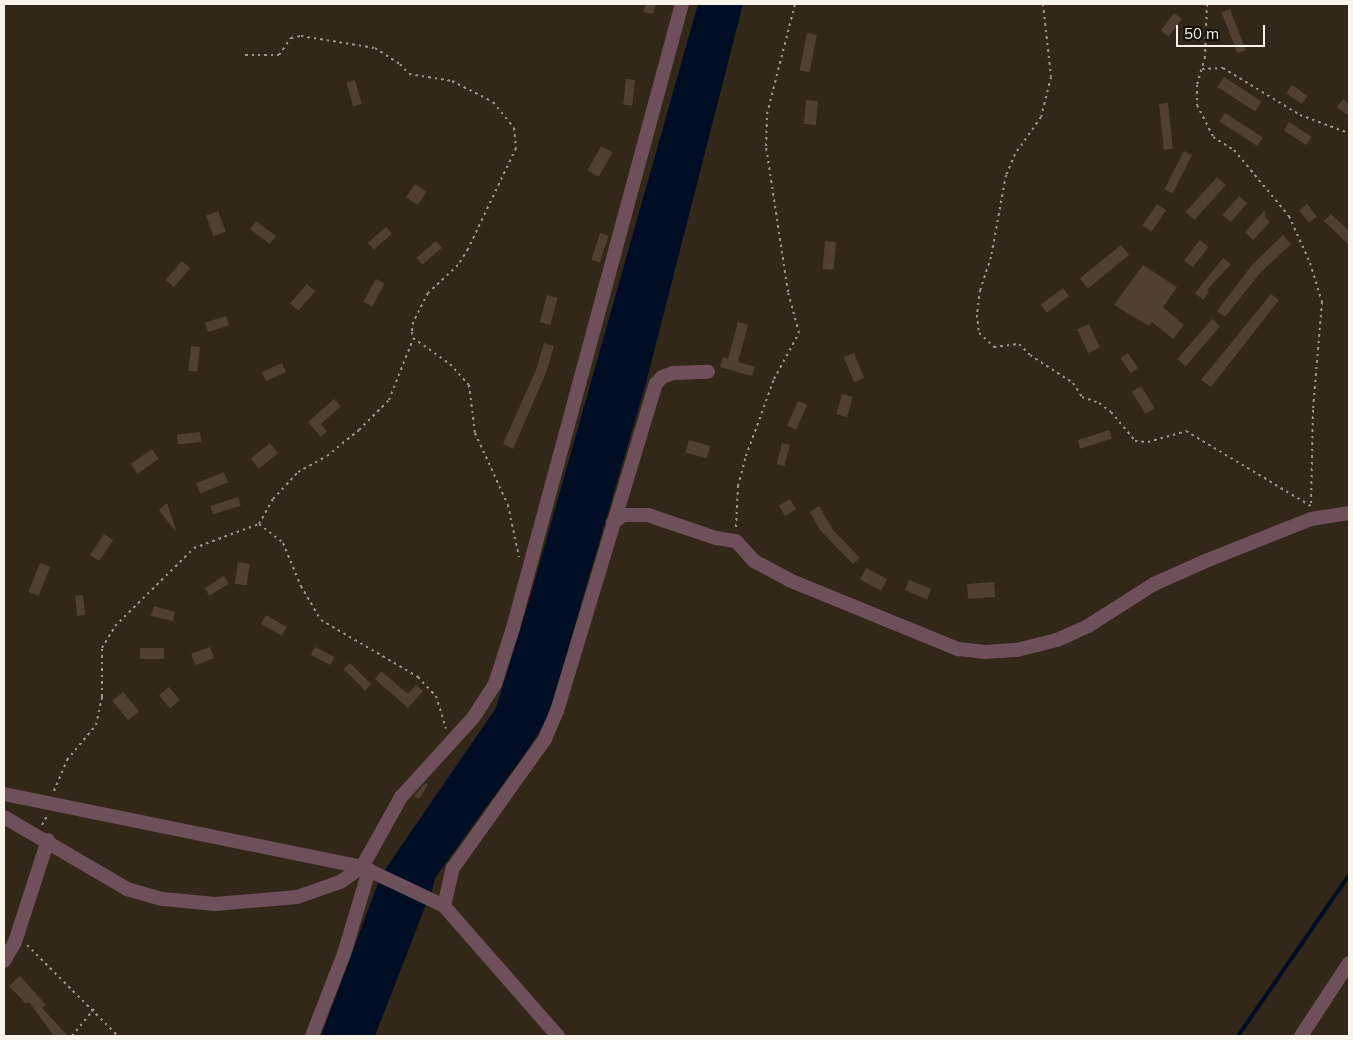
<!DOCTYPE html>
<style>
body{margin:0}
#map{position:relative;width:1353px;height:1040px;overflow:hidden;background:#322718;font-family:Mulish,sans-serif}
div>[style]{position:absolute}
.water>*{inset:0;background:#000e25}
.stream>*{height:4px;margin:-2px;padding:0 2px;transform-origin:2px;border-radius:2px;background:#000e25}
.building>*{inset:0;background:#504034;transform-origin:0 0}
.path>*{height:2px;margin-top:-1px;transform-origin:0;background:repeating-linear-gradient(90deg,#9f968a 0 2.5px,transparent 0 6.5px)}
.street>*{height:14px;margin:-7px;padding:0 7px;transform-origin:7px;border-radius:7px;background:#6e505a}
span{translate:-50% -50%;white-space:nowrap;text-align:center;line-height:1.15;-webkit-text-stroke:4.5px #16110a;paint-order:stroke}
.frame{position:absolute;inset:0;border:5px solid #fbf4ea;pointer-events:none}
.scale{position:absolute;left:1176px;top:25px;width:89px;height:22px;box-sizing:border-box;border:2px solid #fbf4ea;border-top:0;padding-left:6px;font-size:15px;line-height:18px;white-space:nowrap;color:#fbf4ea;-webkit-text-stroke:4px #16110a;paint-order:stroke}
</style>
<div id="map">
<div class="water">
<i style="clip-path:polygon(698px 4px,743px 4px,646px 383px,553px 700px,544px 724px,529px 748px,435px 878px,431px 895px,384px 871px,496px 708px,533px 587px)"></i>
<i style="clip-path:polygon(380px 878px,427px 902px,375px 1036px,321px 1036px)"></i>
</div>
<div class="stream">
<i style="left:1238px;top:1036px;width:196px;rotate:-55.4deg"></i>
</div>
<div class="building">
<i style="clip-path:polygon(646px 4px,656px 4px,653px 14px,643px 12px)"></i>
<i style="left:1230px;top:9px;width:44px;height:9px;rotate:69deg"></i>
<i style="left:1174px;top:13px;width:10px;height:22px;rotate:37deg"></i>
<i style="left:807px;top:33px;width:10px;height:38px;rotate:11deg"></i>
<i style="left:1224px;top:77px;width:45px;height:12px;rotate:33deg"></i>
<i style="left:626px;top:79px;width:9px;height:26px;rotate:6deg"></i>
<i style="left:355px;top:80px;width:25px;height:9px;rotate:74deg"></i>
<i style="left:1292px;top:85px;width:19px;height:10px;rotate:35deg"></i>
<i style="clip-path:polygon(1343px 99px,1349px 104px,1349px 116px,1337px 107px)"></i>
<i style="left:806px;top:100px;width:12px;height:24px;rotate:5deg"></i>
<i style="left:1168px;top:103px;width:46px;height:9px;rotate:84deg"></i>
<i style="left:1225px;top:113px;width:45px;height:10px;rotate:33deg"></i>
<i style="left:1289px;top:122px;width:27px;height:10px;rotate:33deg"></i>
<i style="left:601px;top:146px;width:13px;height:28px;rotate:29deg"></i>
<i style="left:1184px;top:151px;width:9px;height:43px;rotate:27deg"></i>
<i style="left:1217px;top:177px;width:12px;height:47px;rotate:42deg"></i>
<i style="left:415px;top:184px;width:14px;height:16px;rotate:34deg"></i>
<i style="left:1239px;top:196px;width:11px;height:25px;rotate:41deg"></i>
<i style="left:1157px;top:204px;width:11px;height:26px;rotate:34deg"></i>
<i style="left:1307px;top:204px;width:16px;height:10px;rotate:52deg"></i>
<i style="clip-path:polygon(1265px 210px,1265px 217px,1270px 222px,1253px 240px,1245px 232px)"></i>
<i style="left:218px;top:211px;width:22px;height:13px;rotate:69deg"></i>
<i style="clip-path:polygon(1331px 214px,1349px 231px,1349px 245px,1324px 221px)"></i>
<i style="left:256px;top:221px;width:25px;height:10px;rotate:37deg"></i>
<i style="left:386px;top:227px;width:9px;height:24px;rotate:49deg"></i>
<i style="left:600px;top:233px;width:9px;height:28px;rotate:18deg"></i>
<i style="clip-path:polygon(1283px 235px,1291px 244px,1260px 273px,1225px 317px,1217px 311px,1252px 265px)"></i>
<i style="left:1200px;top:240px;width:11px;height:26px;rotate:38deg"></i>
<i style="left:436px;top:241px;width:9px;height:26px;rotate:49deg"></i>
<i style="left:825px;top:241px;width:11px;height:28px;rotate:5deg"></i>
<i style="left:1121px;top:245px;width:13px;height:53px;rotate:51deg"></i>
<i style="clip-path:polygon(1223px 258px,1231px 264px,1207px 290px,1209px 292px,1203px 300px,1195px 293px)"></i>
<i style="left:182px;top:261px;width:11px;height:25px;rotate:41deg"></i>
<i style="clip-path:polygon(1143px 265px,1177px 287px,1163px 307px,1184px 325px,1173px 339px,1152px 322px,1149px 326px,1114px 305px)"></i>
<i style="left:376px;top:279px;width:10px;height:26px;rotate:29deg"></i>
<i style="left:307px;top:284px;width:11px;height:26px;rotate:41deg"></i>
<i style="left:1063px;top:288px;width:10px;height:28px;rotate:53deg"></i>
<i style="clip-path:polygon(1271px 294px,1279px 300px,1211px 387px,1201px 380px)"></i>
<i style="left:547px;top:295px;width:11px;height:28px;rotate:15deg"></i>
<i style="left:226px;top:316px;width:10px;height:22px;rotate:73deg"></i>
<i style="left:1212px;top:319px;width:11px;height:53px;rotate:41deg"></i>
<i style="clip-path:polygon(738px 322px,748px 325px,738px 362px,755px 367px,752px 376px,720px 367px,723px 357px,728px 359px)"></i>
<i style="left:1089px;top:324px;width:26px;height:13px;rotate:65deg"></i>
<i style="clip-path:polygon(544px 343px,554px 346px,546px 373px,513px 449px,503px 444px,536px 370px)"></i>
<i style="left:191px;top:346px;width:9px;height:25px;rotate:6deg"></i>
<i style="left:854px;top:353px;width:27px;height:11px;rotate:68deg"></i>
<i style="left:1128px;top:353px;width:18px;height:9px;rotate:56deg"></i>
<i style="left:282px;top:363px;width:10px;height:22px;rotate:66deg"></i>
<i style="left:1141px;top:386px;width:26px;height:11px;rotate:58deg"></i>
<i style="left:842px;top:394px;width:11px;height:21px;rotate:15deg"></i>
<i style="clip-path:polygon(334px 399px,341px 406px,321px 424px,327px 431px,321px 437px,308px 422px)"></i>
<i style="left:798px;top:401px;width:10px;height:27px;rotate:24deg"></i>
<i style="left:1109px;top:430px;width:9px;height:33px;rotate:72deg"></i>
<i style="left:200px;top:432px;width:10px;height:23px;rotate:84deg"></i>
<i style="left:689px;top:440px;width:22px;height:13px;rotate:16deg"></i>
<i style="left:270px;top:443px;width:13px;height:25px;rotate:51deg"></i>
<i style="left:782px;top:443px;width:8px;height:22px;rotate:14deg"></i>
<i style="left:152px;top:449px;width:12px;height:26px;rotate:55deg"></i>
<i style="left:224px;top:472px;width:11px;height:30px;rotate:68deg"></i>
<i style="left:238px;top:497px;width:9px;height:29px;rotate:72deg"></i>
<i style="left:790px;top:499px;width:12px;height:13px;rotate:59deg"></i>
<i style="clip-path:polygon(167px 503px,176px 530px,175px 531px,159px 510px)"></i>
<i style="clip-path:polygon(819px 506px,833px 530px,860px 558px,853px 564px,820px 530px,810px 512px)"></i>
<i style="left:104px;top:534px;width:11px;height:25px;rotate:34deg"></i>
<i style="left:238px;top:562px;width:12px;height:22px;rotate:9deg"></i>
<i style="left:40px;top:563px;width:11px;height:31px;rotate:22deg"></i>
<i style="left:866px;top:568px;width:24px;height:13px;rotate:28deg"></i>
<i style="left:224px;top:576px;width:9px;height:23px;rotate:58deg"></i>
<i style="left:909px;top:580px;width:24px;height:11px;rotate:22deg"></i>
<i style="left:994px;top:582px;width:15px;height:27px;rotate:86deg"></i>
<i style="left:83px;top:595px;width:20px;height:8px;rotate:84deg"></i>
<i style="clip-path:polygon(154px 606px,175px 612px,173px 621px,151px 616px)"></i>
<i style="left:266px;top:615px;width:24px;height:10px;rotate:30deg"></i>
<i style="left:210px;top:647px;width:12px;height:20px;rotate:70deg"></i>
<i style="left:315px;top:647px;width:22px;height:9px;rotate:27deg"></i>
<i style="left:140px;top:648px;width:24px;height:11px"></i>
<i style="left:350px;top:663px;width:30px;height:9px;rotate:45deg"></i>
<i style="clip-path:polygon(381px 671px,408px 694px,416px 685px,423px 691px,408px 708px,375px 679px)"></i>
<i style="left:169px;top:687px;width:17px;height:13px;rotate:50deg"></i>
<i style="left:123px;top:692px;width:25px;height:14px;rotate:50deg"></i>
<i style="clip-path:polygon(425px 783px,428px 785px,419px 799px,414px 796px)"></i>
<i style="clip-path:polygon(20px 976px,46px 1005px,42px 1008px,68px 1036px,54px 1036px,29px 1002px,26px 1004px,9px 986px)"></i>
</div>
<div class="path">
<i style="left:1043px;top:4px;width:73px;rotate:83.7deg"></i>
<i style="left:1051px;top:77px;width:41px;rotate:104deg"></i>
<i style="left:1041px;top:117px;width:45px;rotate:125.1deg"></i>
<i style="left:1015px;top:154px;width:23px;rotate:113deg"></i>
<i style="left:1006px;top:175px;width:83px;rotate:100.4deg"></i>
<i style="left:991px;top:257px;width:35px;rotate:108deg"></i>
<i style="left:980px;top:290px;width:25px;rotate:97deg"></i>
<i style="left:977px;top:315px;width:18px;rotate:84deg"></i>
<i style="left:979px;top:333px;width:21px;rotate:43deg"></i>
<i style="left:994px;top:347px;width:25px;rotate:-7deg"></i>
<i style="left:1019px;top:344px;width:16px;rotate:45deg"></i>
<i style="left:1030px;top:355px;width:51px;rotate:33.1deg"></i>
<i style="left:1073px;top:383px;width:17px;rotate:57deg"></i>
<i style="left:1082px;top:397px;width:18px;rotate:19deg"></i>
<i style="left:1099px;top:403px;width:15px;rotate:37deg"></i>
<i style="left:1111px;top:412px;width:38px;rotate:50deg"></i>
<i style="left:1135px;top:441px;width:13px;rotate:4deg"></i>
<i style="left:1148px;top:442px;width:40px;rotate:-16deg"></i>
<i style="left:1186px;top:431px;width:146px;rotate:31deg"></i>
<i style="left:1207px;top:4px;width:53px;rotate:92.2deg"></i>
<i style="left:1205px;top:57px;width:29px;rotate:106deg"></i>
<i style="left:1197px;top:85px;width:20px;rotate:90deg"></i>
<i style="left:1197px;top:105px;width:36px;rotate:63deg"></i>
<i style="left:1213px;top:137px;width:25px;rotate:32deg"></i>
<i style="left:1234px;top:150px;width:86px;rotate:50.2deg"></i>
<i style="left:1289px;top:216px;width:51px;rotate:65.9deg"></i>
<i style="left:1310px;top:263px;width:41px;rotate:72.9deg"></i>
<i style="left:1322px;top:302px;width:108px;rotate:94.8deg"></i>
<i style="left:1313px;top:410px;width:95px;rotate:91.2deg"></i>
<i style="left:245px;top:55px;width:34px"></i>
<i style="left:279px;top:55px;width:21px;rotate:-55deg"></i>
<i style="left:291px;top:38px;width:10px;rotate:-11deg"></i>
<i style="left:301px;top:36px;width:75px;rotate:9.2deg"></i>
<i style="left:375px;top:48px;width:30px;rotate:33deg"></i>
<i style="left:400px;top:64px;width:13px;rotate:48deg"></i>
<i style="left:409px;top:74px;width:44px;rotate:9.2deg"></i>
<i style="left:452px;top:81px;width:46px;rotate:27.1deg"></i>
<i style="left:493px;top:102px;width:33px;rotate:51deg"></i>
<i style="left:514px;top:128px;width:20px;rotate:84deg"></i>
<i style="left:516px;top:148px;width:112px;rotate:115.4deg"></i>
<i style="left:468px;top:249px;width:19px;rotate:122deg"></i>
<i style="left:458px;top:265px;width:41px;rotate:137deg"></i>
<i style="left:428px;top:293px;width:33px;rotate:117deg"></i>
<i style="left:413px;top:322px;width:10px;rotate:96deg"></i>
<i style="left:412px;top:332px;width:6px;rotate:81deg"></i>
<i style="left:413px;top:338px;width:45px;rotate:35.1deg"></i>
<i style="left:450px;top:364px;width:28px;rotate:48deg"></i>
<i style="left:469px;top:385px;width:48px;rotate:82.9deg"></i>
<i style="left:475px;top:433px;width:79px;rotate:65.4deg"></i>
<i style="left:508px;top:505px;width:53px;rotate:78.1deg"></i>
<i style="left:1202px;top:69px;width:21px;rotate:-3deg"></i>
<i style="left:1223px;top:68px;width:90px;rotate:31.4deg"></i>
<i style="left:1300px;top:115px;width:52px;rotate:20.2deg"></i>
<i style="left:259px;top:524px;width:31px;rotate:38deg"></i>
<i style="left:283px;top:543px;width:47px;rotate:67.3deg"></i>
<i style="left:301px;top:586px;width:39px;rotate:60deg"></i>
<i style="left:321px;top:620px;width:113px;rotate:30.4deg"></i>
<i style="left:418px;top:677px;width:26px;rotate:47deg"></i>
<i style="left:436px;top:696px;width:34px;rotate:73deg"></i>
<i style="left:736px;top:527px;width:41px;rotate:-87.2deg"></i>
<i style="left:738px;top:486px;width:31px;rotate:-75deg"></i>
<i style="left:746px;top:456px;width:82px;rotate:-70deg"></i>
<i style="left:774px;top:379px;width:52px;rotate:-61.5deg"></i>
<i style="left:799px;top:333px;width:42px;rotate:-105deg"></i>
<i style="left:788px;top:292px;width:148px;rotate:-98.6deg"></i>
<i style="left:766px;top:146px;width:32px;rotate:-88deg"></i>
<i style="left:767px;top:114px;width:114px;rotate:-75.7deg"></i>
<i style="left:54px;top:791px;width:34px;rotate:-67deg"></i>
<i style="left:67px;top:760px;width:45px;rotate:-50.4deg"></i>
<i style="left:96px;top:725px;width:29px;rotate:-78deg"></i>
<i style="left:102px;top:697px;width:49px;rotate:-90deg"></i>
<i style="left:102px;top:648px;width:26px;rotate:-59deg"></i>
<i style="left:115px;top:626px;width:111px;rotate:-44.6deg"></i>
<i style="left:194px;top:548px;width:69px;rotate:-20.3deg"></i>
<i style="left:259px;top:524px;width:29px;rotate:-61deg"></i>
<i style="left:273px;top:499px;width:37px;rotate:-47deg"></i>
<i style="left:298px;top:472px;width:33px;rotate:-29deg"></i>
<i style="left:327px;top:456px;width:41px;rotate:-39.1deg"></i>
<i style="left:359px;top:430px;width:42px;rotate:-45deg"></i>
<i style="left:389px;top:400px;width:66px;rotate:-68.5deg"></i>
<i style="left:42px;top:825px;width:10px;rotate:-61deg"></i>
<i style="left:27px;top:945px;width:129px;rotate:45deg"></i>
<i style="left:72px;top:1036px;width:35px;rotate:-51deg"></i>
</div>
<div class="street">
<i style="left:613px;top:523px;width:13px;rotate:-39deg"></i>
<i style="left:623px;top:515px;width:25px"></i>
<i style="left:648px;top:515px;width:72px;rotate:18.7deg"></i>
<i style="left:716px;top:538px;width:20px;rotate:9deg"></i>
<i style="left:736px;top:541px;width:27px;rotate:48deg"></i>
<i style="left:754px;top:561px;width:40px;rotate:28deg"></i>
<i style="left:789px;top:580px;width:183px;rotate:22.2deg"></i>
<i style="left:958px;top:649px;width:28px;rotate:6deg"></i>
<i style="left:986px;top:652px;width:31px;rotate:-4deg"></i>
<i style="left:1017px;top:650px;width:41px;rotate:-14deg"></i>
<i style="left:1057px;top:640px;width:34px;rotate:-24deg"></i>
<i style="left:1088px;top:626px;width:78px;rotate:-32.5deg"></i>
<i style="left:1154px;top:584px;width:59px;rotate:-24deg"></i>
<i style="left:1208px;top:560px;width:111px;rotate:-21.7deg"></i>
<i style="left:1311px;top:519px;width:38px;rotate:-9deg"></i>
<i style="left:4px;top:794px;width:365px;rotate:11.5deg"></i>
<i style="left:362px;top:867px;width:91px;rotate:25.4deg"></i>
<i style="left:444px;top:906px;width:173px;rotate:48.8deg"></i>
<i style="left:4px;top:817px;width:143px;rotate:30.3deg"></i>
<i style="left:127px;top:889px;width:37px;rotate:16deg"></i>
<i style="left:163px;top:899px;width:52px;rotate:5.5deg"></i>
<i style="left:215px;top:904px;width:82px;rotate:-4.9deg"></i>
<i style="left:297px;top:897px;width:46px;rotate:-19.2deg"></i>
<i style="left:340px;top:882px;width:27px;rotate:-34deg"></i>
<i style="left:362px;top:867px;width:80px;rotate:-60.9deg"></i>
<i style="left:401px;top:797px;width:107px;rotate:-47.7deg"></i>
<i style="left:473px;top:718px;width:40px;rotate:-57.1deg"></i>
<i style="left:495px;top:684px;width:59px;rotate:-72.2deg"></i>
<i style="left:513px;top:628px;width:646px;rotate:-74.85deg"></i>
<i style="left:444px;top:906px;width:39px;rotate:-77deg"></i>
<i style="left:453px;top:868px;width:158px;rotate:-54.5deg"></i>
<i style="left:545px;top:739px;width:30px;rotate:-67deg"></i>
<i style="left:557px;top:711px;width:342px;rotate:-73.2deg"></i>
<i style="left:656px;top:384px;width:9px;rotate:-49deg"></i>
<i style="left:662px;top:377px;width:12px;rotate:-20deg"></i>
<i style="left:673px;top:373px;width:35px;rotate:-2deg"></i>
<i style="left:4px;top:961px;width:22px;rotate:-60deg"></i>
<i style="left:15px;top:942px;width:107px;rotate:-72.1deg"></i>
<i style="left:312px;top:1036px;width:88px;rotate:-68.7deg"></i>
<i style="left:344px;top:954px;width:88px;rotate:-73.4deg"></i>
<i style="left:1301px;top:1036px;width:87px;rotate:-56.7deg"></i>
</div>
<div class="frame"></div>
<div class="scale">50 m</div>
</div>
